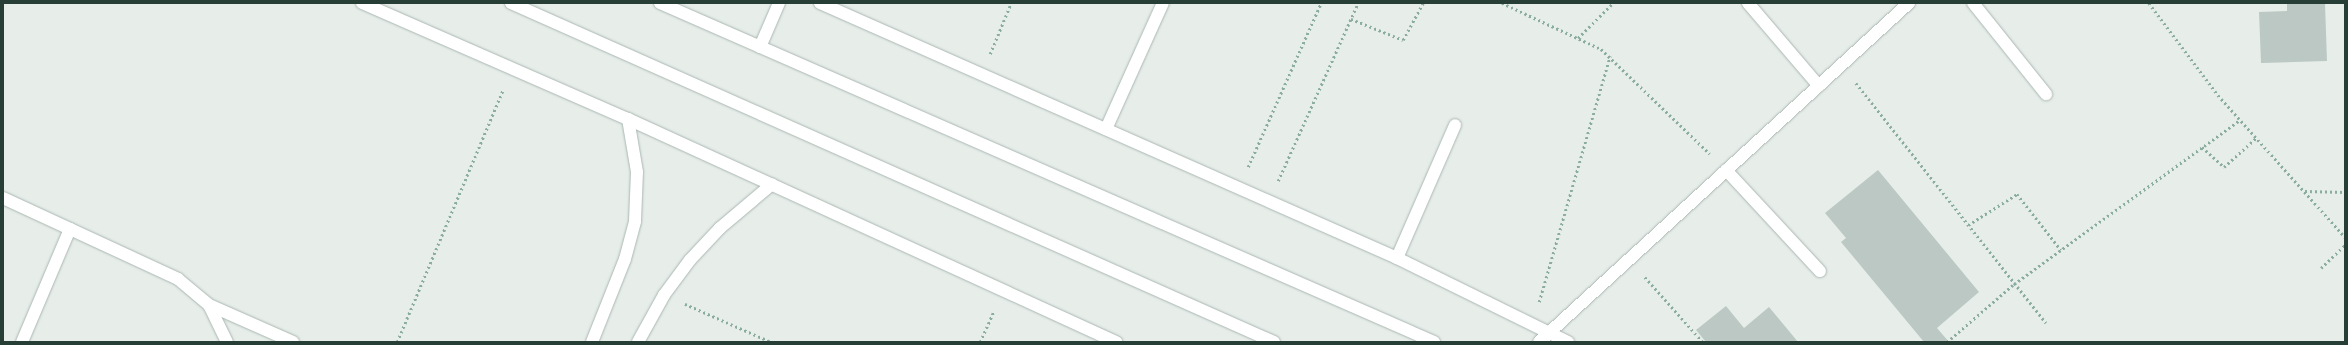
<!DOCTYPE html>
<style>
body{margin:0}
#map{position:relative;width:2348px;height:345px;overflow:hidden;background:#e7eeea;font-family:Commissioner,sans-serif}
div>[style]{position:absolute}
.building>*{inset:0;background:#bcc8c3}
.path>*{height:2.5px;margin-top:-1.25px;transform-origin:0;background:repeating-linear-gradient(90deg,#8bada1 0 2px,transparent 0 5px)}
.roads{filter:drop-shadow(0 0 1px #aab6b1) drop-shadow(0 0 1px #aab6b1)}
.service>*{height:12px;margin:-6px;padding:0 6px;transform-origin:6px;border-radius:6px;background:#fff}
.minor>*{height:12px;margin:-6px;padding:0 6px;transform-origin:6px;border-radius:6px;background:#fff}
.tertiary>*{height:12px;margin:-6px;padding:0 6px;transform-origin:6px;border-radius:6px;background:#fff}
span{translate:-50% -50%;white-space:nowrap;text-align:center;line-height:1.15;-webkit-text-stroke:3.5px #f7faf8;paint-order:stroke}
.frame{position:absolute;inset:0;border:4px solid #273e37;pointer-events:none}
</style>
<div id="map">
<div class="building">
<i style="clip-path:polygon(2287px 3px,2325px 3px,2327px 61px,2261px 63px,2259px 12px,2287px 11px)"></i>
<i style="clip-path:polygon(1878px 170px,1979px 292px,1937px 328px,1949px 342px,1924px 342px,1841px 242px,1846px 238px,1825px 213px)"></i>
<i style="clip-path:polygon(1726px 306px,1744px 328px,1769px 307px,1798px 342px,1706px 342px,1696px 330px)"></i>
</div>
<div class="path">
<i style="left:1502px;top:3px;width:109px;rotate:24.9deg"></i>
<i style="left:1601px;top:49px;width:151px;rotate:43.9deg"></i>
<i style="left:2149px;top:3px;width:115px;rotate:53.1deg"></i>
<i style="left:2218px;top:95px;width:191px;rotate:48.2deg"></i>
<i style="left:1351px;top:19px;width:56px;rotate:22deg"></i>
<i style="left:1403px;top:40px;width:42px;rotate:-61.6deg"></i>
<i style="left:1578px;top:38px;width:49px;rotate:-45deg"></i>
<i style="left:990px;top:54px;width:55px;rotate:-67.6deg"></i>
<i style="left:1856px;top:83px;width:306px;rotate:51.6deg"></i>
<i style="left:2202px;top:147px;width:30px;rotate:42deg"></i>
<i style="left:2224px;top:167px;width:43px;rotate:-42.2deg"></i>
<i style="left:1248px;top:167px;width:180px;rotate:-66deg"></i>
<i style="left:1278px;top:181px;width:195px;rotate:-65.8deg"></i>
<i style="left:2305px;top:191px;width:40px;rotate:1.4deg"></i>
<i style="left:1968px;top:225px;width:58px;rotate:-32.3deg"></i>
<i style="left:2017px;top:194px;width:71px;rotate:51.8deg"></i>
<i style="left:2321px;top:268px;width:33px;rotate:-44deg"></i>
<i style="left:1645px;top:277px;width:87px;rotate:48.3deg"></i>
<i style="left:1539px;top:302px;width:256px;rotate:-73.9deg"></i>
<i style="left:685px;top:304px;width:94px;rotate:23.8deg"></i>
<i style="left:397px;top:342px;width:273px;rotate:-67.2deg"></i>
<i style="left:980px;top:342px;width:34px;rotate:-66deg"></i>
<i style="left:1947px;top:342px;width:89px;rotate:-40.9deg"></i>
<i style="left:2014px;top:284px;width:279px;rotate:-36deg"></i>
</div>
<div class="roads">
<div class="service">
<i style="left:1748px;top:3px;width:109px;rotate:49.5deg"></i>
<i style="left:1973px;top:3px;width:117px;rotate:51.3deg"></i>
<i style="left:1106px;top:129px;width:138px;rotate:-65.7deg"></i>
<i style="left:1726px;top:170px;width:138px;rotate:47.1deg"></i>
<i style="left:1397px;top:258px;width:145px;rotate:-66.4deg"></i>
<i style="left:209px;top:305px;width:92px;rotate:23.8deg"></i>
</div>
<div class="minor">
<i style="left:362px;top:3px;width:290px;rotate:23.6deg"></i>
<i style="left:628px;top:119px;width:537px;rotate:24.56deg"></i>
<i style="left:820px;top:3px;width:631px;rotate:23.84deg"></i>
<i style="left:1397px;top:258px;width:191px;rotate:26.2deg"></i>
<i style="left:3px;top:198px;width:193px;rotate:24.8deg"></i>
<i style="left:178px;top:279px;width:40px;rotate:40deg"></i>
<i style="left:209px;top:305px;width:41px;rotate:64.1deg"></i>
<i style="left:22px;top:342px;width:123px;rotate:-67deg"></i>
<i style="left:592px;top:342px;width:89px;rotate:-68.3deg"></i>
<i style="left:625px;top:259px;width:39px;rotate:-75deg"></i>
<i style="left:635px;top:221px;width:49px;rotate:-87.7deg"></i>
<i style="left:637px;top:172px;width:54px;rotate:-99.6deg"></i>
<i style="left:638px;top:342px;width:54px;rotate:-61deg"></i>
<i style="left:664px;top:295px;width:44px;rotate:-53.4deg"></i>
<i style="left:690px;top:260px;width:44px;rotate:-46.8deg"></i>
<i style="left:720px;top:228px;width:68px;rotate:-40.2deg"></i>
<i style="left:1539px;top:342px;width:502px;rotate:-42.5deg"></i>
</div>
<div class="tertiary">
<i style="left:511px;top:3px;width:835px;rotate:23.96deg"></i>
<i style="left:660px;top:3px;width:845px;rotate:23.65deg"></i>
<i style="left:760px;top:47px;width:48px;rotate:-66.6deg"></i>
</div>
</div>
<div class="frame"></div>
</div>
